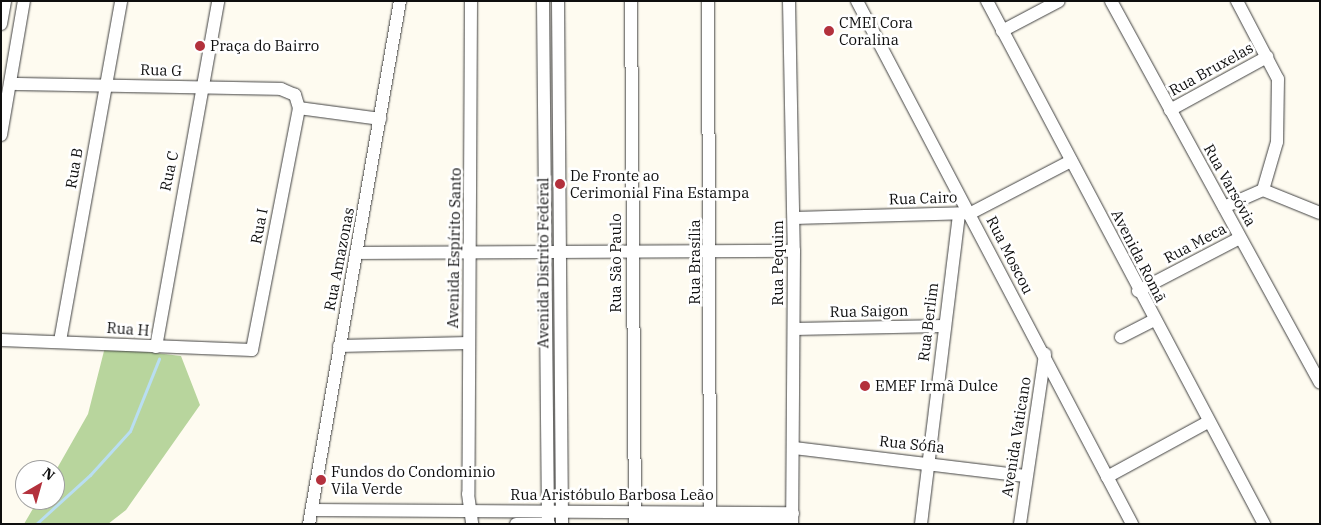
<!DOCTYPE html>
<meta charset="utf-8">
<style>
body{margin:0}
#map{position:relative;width:1321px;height:525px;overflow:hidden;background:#fefbf0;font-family:"IBM Plex Serif",serif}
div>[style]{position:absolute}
.forest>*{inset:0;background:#b8d59d}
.stream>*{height:3px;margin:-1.5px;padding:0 1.5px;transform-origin:1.5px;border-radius:1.5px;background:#b9def1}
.roads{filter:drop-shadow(0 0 1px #414141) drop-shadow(0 0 1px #414141)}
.street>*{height:12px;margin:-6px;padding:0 6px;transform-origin:6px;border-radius:6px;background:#fff}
.dots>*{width:14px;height:14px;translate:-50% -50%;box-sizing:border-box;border:2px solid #fff;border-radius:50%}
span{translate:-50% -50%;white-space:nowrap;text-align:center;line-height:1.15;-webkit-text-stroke:5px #fff;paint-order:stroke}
.poi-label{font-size:15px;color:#0e0e0e}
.left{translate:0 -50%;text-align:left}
.street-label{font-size:15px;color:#0e0e0e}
.frame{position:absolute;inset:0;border:2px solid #0e0e0e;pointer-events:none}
.north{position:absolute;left:15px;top:460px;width:50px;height:50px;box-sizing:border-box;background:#fff;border:1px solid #9f9f9f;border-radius:50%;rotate:38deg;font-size:14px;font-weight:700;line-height:20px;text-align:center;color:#0e0e0e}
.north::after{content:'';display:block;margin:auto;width:18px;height:22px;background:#b3313c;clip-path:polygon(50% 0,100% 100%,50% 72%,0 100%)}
</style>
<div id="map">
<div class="forest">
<i style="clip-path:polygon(105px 347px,181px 356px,200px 405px,126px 510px,108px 524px,24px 524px,38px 500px,55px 500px,55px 472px,88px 414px)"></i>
</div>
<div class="stream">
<i style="left:36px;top:524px;width:73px;rotate:-42.2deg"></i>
<i style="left:90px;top:475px;width:59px;rotate:-47.7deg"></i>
<i style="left:130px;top:431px;width:78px;rotate:-68.1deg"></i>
</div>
<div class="roads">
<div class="street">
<i style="left:471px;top:1px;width:493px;rotate:90.3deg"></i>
<i style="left:468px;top:494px;width:30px;rotate:82deg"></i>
<i style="left:543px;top:1px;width:523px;rotate:89.45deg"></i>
<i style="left:558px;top:1px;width:523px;rotate:89.56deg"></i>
<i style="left:631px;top:1px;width:523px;rotate:89.56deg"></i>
<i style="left:708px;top:1px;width:522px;rotate:89.78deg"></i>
<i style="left:789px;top:1px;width:250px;rotate:88.9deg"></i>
<i style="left:794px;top:251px;width:273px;rotate:90.4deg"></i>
<i style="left:857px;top:1px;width:591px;rotate:62.26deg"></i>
<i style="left:987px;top:1px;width:592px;rotate:62.09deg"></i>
<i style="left:1111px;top:1px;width:435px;rotate:61.3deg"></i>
<i style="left:1237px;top:1px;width:88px;rotate:62.3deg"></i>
<i style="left:1278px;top:79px;width:63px;rotate:90.9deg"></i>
<i style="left:1277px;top:142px;width:50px;rotate:106.3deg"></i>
<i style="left:1px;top:24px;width:23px;rotate:-80deg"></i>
<i style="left:1002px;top:31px;width:64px;rotate:-27.8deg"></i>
<i style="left:299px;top:108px;width:82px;rotate:7.7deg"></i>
<i style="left:1170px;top:110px;width:111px;rotate:-28.7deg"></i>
<i style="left:1px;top:135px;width:136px;rotate:-80.3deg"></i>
<i style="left:1224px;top:207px;width:43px;rotate:-23.6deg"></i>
<i style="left:1263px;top:190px;width:61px;rotate:22deg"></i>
<i style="left:794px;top:218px;width:177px;rotate:-1.6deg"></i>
<i style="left:971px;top:213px;width:113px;rotate:-27.5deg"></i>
<i style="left:357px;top:253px;width:437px;rotate:-0.3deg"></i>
<i style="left:1138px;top:291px;width:115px;rotate:-27.5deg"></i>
<i style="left:794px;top:329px;width:149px;rotate:-1.2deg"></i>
<i style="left:1121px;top:337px;width:37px;rotate:-27deg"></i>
<i style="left:1px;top:340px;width:251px;rotate:2.3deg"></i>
<i style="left:252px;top:350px;width:247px;rotate:-79deg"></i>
<i style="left:299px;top:108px;width:14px;rotate:-107deg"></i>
<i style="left:295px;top:95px;width:15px;rotate:-157deg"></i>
<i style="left:281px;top:89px;width:270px;rotate:-178.9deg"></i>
<i style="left:60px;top:341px;width:345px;rotate:-79.8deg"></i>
<i style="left:339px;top:346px;width:130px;rotate:-1.3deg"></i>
<i style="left:156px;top:347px;width:352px;rotate:-79.8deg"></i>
<i style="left:794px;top:448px;width:233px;rotate:6.9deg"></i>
<i style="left:1107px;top:477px;width:115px;rotate:-28.6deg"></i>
<i style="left:312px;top:510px;width:481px;rotate:0.4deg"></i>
<i style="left:309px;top:524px;width:531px;rotate:-80.13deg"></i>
<i style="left:516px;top:524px;width:33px"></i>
<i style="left:635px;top:524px;width:157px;rotate:-0.4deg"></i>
<i style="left:921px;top:524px;width:312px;rotate:-83deg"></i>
<i style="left:1020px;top:524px;width:172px;rotate:-81.6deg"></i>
</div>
</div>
<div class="dots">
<i style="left:829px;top:31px;background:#b3313c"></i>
<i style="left:200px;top:46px;background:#b3313c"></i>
<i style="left:560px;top:184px;background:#b3313c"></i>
<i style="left:865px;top:386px;background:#b3313c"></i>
<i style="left:321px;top:480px;background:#b3313c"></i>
</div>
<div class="poi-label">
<span class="left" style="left:839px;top:31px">CMEI Cora<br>Coralina</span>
<span class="left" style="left:210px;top:46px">Praça do Bairro</span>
<span class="left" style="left:570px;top:184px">De Fronte ao<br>Cerimonial Fina Estampa</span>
<span class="left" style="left:875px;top:386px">EMEF Irmã Dulce</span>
<span class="left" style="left:331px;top:480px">Fundos do Condominio<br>Vila Verde</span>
</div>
<div class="street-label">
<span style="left:1211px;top:69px;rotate:-29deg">Rua Bruxelas</span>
<span style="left:161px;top:70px;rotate:2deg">Rua G</span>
<span style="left:74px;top:168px;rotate:-80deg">Rua B</span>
<span style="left:169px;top:171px;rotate:-78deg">Rua C</span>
<span style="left:1230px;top:185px;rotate:61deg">Rua Varsóvia</span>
<span style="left:923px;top:198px;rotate:-2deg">Rua Cairo</span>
<span style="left:259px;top:226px;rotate:-79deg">Rua I</span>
<span style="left:1195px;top:243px;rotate:-28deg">Rua Meca</span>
<span style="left:454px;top:248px;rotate:-89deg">Avenida Espírito Santo</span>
<span style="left:1010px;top:255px;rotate:63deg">Rua Moscou</span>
<span style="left:1139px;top:256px;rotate:63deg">Avenida Romã</span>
<span style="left:339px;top:259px;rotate:-79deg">Rua Amazonas</span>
<span style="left:695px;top:262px;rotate:-90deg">Rua Brasília</span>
<span style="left:543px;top:263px;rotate:-90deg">Avenida Distrito Federal</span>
<span style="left:616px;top:263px;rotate:-90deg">Rua São Paulo</span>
<span style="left:778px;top:263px;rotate:-90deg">Rua Pequim</span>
<span style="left:869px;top:311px;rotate:-1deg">Rua Saigon</span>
<span style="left:928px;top:322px;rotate:-83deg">Rua Berlim</span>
<span style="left:128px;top:329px;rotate:4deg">Rua H</span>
<span style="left:1016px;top:437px;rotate:-81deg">Avenida Vaticano</span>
<span style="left:912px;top:444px;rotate:6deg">Rua Sófia</span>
<span style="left:612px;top:495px">Rua Aristóbulo Barbosa Leão</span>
</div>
<div class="frame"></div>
<div class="north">N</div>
</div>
